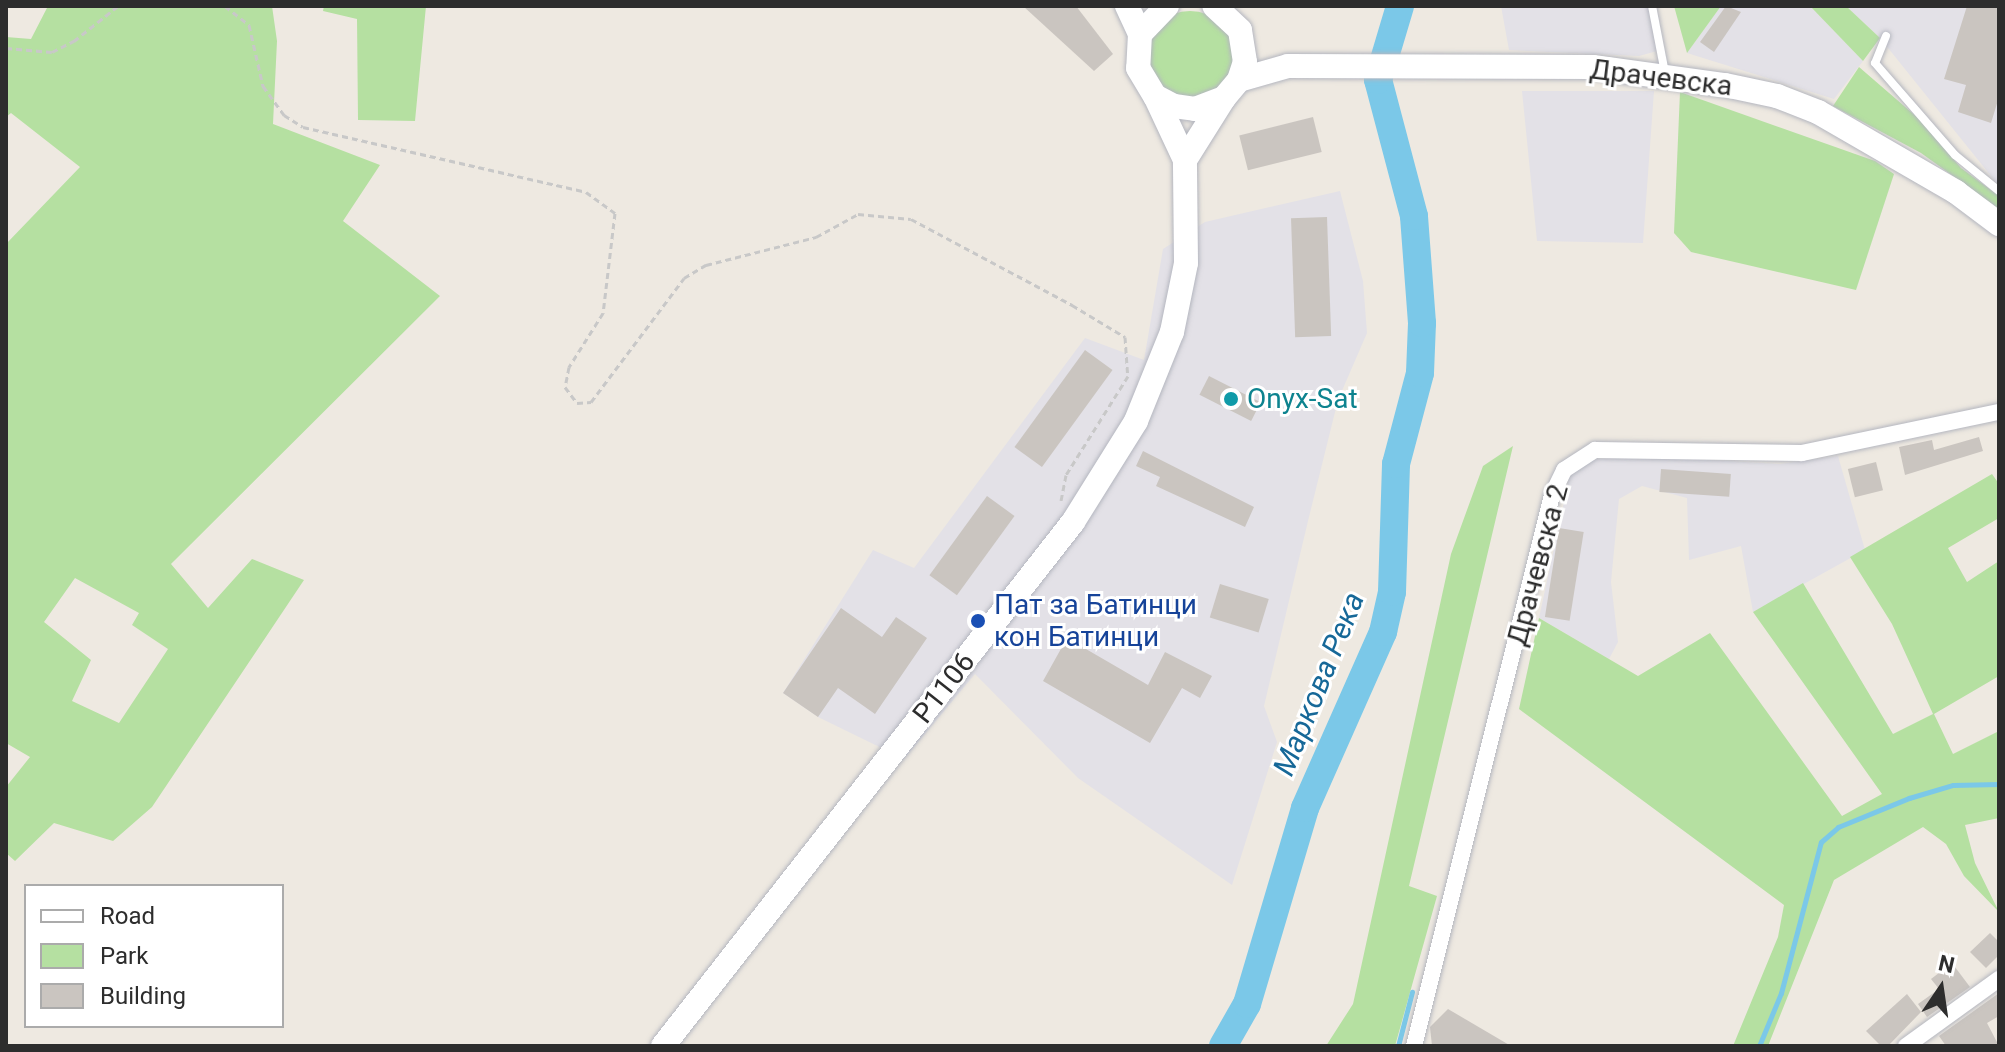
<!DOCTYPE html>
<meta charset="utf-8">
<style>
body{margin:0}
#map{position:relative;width:2005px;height:1052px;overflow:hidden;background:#eee9e1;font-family:Roboto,sans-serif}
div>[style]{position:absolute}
.industrial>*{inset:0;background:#e3e1e7}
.green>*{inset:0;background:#b5e0a1}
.round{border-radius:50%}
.stream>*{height:5px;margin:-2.5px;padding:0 2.5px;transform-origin:2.5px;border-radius:2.5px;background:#7bc8e8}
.river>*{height:28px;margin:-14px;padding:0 14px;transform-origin:14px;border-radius:14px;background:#7bc8e8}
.building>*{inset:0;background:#cac5c0;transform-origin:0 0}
.path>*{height:3px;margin-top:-1.5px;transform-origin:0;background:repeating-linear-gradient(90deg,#c8c8c8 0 6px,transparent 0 10px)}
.roads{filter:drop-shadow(0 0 2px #b4b6bf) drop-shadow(0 0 2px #b4b6bf)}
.service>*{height:8px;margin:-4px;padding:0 4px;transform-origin:4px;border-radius:4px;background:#fff}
.minor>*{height:16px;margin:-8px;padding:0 8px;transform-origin:8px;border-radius:8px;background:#fff}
.secondary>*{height:24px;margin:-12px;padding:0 12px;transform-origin:12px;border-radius:12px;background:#fff}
.dots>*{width:22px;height:22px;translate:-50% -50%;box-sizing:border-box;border:4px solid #fff;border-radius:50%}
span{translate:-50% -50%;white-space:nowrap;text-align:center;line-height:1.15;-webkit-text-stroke:6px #fff;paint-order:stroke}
.street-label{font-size:28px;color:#2d2d2d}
.culture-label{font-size:28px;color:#0d838f}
.left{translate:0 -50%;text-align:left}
.transit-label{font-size:28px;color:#164399}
.water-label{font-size:30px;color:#166898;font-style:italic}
.frame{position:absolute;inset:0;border:8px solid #2d2d2d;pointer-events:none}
.legend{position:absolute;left:24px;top:884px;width:260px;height:144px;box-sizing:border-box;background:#fff;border:2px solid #ababab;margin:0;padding:10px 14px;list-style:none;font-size:24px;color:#2d2d2d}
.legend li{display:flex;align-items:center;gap:16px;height:40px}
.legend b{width:40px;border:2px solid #ababab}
.north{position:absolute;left:1901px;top:948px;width:80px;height:80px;-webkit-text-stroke:6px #fff;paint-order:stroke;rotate:13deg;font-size:22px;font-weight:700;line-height:32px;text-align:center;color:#2d2d2d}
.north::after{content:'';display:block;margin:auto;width:28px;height:36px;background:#2d2d2d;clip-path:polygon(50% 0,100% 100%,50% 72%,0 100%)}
</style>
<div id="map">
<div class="industrial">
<i style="clip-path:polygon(1501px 6px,1650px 6px,1657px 51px,1639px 56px,1509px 50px)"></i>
<i style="clip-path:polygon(1721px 6px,1810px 6px,1863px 61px,1834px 99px,1687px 53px)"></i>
<i style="clip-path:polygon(1846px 6px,1999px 6px,1999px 186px,1880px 38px)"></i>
<i style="clip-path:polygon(1522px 91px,1654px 91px,1643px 243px,1537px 241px)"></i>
<i style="clip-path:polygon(1340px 191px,1363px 281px,1367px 333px,1338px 400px,1308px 521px,1264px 706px,1277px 742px,1232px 885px,1078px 778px,975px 674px,904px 759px,818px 717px,783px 693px,873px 550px,914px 568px,1085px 338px,1144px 360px,1163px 249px,1205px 222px)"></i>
<i style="clip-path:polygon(1640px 456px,1780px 464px,1838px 456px,1865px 550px,1753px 612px,1741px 546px,1689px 560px,1687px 498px,1642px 486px,1619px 499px,1611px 582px,1618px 642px,1609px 659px,1539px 618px,1570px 474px,1584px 460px)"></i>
</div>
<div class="green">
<i style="clip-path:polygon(evenodd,48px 6px,272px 6px,277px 41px,273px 124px,380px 165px,343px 221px,440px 296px,171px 564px,208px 608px,252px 559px,304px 580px,152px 807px,113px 841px,54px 823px,15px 861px,6px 853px,6px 787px,30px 757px,6px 743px,6px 244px,80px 167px,11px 113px,6px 117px,6px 37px,31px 39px,48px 6px,75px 578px,139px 613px,132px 625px,168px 649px,119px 723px,72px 701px,91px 660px,44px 622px,75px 578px)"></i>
<i style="clip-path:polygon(324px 6px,426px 6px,415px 121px,358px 120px,357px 19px,323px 11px)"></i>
<i style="clip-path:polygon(1674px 6px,1721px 6px,1687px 53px)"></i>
<i style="clip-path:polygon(1810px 6px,1846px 6px,1880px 38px,1863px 61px)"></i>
<i class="round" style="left:1146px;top:11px;width:88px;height:88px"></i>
<i style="clip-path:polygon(1859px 67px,1918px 118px,1961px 168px,1999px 196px,1999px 209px,1921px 153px,1833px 106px)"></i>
<i style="clip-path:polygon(1680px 92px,1875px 161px,1894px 174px,1856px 290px,1691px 252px,1674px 233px)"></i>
<i style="clip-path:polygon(1513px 446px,1409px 886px,1437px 896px,1395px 1046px,1326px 1046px,1353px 1004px,1451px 554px,1483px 466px)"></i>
<i style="clip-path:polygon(1992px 474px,1999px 484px,1999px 518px,1948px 548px,1967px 582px,1999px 561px,1999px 676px,1934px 714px,1953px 754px,1999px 731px,1999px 818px,1965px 825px,1975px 863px,1999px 912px,1964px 876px,1946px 844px,1923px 827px,1834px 880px,1768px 1046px,1733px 1046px,1778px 937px,1784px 905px,1519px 709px,1539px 618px,1638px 676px,1710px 633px,1842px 816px,1882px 794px,1753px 612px,1803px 583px,1893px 734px,1933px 714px,1892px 624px,1850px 557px)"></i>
</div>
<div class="stream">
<i style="left:1398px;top:1046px;width:56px;rotate:-75.5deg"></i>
<i style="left:1759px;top:1046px;width:57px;rotate:-67.5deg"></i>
<i style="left:1781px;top:993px;width:156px;rotate:-75.2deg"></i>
<i style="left:1821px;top:842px;width:23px;rotate:-41deg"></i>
<i style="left:1838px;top:827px;width:77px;rotate:-22.2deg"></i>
<i style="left:1909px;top:798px;width:46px;rotate:-16.5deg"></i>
<i style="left:1953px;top:785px;width:46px;rotate:-1.2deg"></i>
</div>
<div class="river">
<i style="left:1223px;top:1046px;width:48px;rotate:-60.3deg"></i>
<i style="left:1247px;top:1004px;width:204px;rotate:-73.5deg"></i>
<i style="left:1305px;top:808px;width:193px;rotate:-66.1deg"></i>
<i style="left:1383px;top:632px;width:41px;rotate:-77.3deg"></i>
<i style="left:1392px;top:592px;width:128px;rotate:-88.2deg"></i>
<i style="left:1396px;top:464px;width:94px;rotate:-75.2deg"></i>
<i style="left:1420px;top:373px;width:50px;rotate:-87.7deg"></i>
<i style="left:1422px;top:323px;width:107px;rotate:-94.3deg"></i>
<i style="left:1414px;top:216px;width:141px;rotate:-104.8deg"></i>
<i style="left:1378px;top:80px;width:77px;rotate:-73.4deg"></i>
</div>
<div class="building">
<i style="clip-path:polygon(1023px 6px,1076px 6px,1113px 54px,1094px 71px)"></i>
<i style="clip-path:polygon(1726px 6px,1741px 12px,1714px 52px,1700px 42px)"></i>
<i style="clip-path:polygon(1967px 6px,1999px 6px,1999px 97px,1991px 123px,1958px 112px,1966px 85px,1944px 79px)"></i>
<i style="left:1313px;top:117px;width:36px;height:76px;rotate:76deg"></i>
<i style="left:1327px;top:217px;width:119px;height:36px;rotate:88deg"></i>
<i style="left:1085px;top:350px;width:34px;height:120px;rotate:36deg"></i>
<i style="left:1209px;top:376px;width:58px;height:21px;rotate:27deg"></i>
<i style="clip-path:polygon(1979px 437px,1983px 451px,1905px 475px,1899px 447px,1932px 440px,1934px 450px)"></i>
<i style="clip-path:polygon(1143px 451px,1254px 507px,1245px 527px,1156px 486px,1160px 477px,1136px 466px)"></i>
<i style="left:1876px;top:462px;width:29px;height:29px;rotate:76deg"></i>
<i style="left:1661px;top:469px;width:70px;height:23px;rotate:4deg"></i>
<i style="left:987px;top:496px;width:34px;height:98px;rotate:36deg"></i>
<i style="left:1559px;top:528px;width:25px;height:90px;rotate:9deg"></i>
<i style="left:1220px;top:584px;width:51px;height:35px;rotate:17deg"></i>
<i style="clip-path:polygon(841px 608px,882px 637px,896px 617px,927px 638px,875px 714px,838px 688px,818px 717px,783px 693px)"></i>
<i style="clip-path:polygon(1067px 638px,1148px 685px,1165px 652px,1212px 676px,1200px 698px,1182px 688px,1150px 743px,1043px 681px)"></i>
<i style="clip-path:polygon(1990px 933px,1999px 942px,1999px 955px,1986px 968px,1970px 952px)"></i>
<i style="clip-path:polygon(1952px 963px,1970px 987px,1927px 1017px,1918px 1004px,1939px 989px,1931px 979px)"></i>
<i style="clip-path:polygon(1999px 993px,1999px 1016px,1987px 1023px,1999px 1046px,1946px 1046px,1939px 1036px)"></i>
<i style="clip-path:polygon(1907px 994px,1921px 1012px,1888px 1046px,1881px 1046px,1866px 1031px)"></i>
<i style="clip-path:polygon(1448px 1009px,1511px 1046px,1432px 1046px,1430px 1027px)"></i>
</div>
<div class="path">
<i style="left:225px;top:6px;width:31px;rotate:38deg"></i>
<i style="left:249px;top:25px;width:63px;rotate:77.1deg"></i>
<i style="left:263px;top:86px;width:36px;rotate:54deg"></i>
<i style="left:284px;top:115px;width:22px;rotate:32deg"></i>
<i style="left:303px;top:127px;width:290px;rotate:12.9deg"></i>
<i style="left:586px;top:192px;width:36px;rotate:36deg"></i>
<i style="left:615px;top:213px;width:101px;rotate:96.8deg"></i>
<i style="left:603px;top:313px;width:64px;rotate:122.2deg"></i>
<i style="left:569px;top:367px;width:20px;rotate:101deg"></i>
<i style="left:565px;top:387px;width:20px;rotate:53deg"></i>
<i style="left:577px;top:403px;width:14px;rotate:-4deg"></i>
<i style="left:591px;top:402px;width:155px;rotate:-53.1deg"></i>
<i style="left:684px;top:278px;width:26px;rotate:-31deg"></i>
<i style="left:706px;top:265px;width:114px;rotate:-14.3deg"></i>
<i style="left:816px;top:237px;width:48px;rotate:-28.7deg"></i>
<i style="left:858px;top:214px;width:53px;rotate:5.4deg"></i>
<i style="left:911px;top:219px;width:183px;rotate:28.1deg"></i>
<i style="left:1072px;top:305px;width:62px;rotate:31.1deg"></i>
<i style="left:1125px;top:337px;width:39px;rotate:86deg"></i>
<i style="left:1128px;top:376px;width:117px;rotate:122.1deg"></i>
<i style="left:1066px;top:475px;width:26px;rotate:101deg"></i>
<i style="left:6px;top:48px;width:46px;rotate:5deg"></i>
<i style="left:52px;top:52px;width:25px;rotate:-27deg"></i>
<i style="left:74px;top:41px;width:56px;rotate:-38.5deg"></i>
</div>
<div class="roads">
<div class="service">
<i style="left:1652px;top:6px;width:68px;rotate:79deg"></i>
<i style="left:1886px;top:36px;width:29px;rotate:112deg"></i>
<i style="left:1875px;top:63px;width:122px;rotate:49deg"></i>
<i style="left:1955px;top:155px;width:57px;rotate:39.3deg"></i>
</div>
<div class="minor">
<i style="left:1414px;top:1046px;width:568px;rotate:-75.94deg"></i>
<i style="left:1552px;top:495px;width:28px;rotate:-64deg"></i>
<i style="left:1564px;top:470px;width:37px;rotate:-33deg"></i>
<i style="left:1595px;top:450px;width:207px;rotate:0.8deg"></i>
<i style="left:1802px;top:453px;width:201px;rotate:-11.8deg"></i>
<i style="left:1906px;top:1046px;width:115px;rotate:-35.8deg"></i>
</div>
<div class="secondary">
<i style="left:1127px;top:6px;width:31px;rotate:65deg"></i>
<i style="left:1167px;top:6px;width:39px;rotate:134deg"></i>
<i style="left:1140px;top:34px;width:34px;rotate:93deg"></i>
<i style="left:1138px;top:68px;width:33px;rotate:59deg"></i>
<i style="left:1155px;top:96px;width:21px;rotate:28deg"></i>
<i style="left:1174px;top:106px;width:21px;rotate:8deg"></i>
<i style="left:1195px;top:109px;width:31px;rotate:-21deg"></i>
<i style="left:1224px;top:98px;width:23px;rotate:-50deg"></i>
<i style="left:1239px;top:80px;width:19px;rotate:-72deg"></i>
<i style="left:1245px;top:62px;width:32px;rotate:-99deg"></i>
<i style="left:1240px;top:30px;width:35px;rotate:-137deg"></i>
<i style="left:1239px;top:80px;width:51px;rotate:-15.9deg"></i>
<i style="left:1288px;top:66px;width:305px;rotate:0.2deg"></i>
<i style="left:1593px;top:67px;width:133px;rotate:7.8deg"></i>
<i style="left:1725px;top:85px;width:53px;rotate:11.9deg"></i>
<i style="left:1777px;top:96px;width:44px;rotate:21.3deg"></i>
<i style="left:1818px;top:112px;width:160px;rotate:30.1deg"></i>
<i style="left:1956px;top:192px;width:54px;rotate:36.7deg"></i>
<i style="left:1185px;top:160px;width:73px;rotate:-57.8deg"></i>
<i style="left:663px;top:1046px;width:665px;rotate:-51.96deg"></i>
<i style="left:1073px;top:522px;width:119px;rotate:-58deg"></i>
<i style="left:1136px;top:421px;width:96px;rotate:-68deg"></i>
<i style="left:1172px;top:332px;width:70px;rotate:-78.5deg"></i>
<i style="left:1186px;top:263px;width:103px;rotate:-90.6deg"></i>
<i style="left:1185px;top:160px;width:71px;rotate:-115.1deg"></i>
</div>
</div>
<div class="dots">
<i style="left:1231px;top:399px;background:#0f9aa8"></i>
<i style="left:978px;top:621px;background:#1a4fb4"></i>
</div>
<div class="street-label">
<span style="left:1661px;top:78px;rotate:7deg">Драчевска</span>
<span style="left:1538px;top:565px;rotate:-75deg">Драчевска 2</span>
<span style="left:944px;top:688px;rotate:-52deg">P1106</span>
</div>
<div class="culture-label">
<span class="left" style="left:1247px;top:399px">Onyx-Sat</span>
</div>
<div class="transit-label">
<span class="left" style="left:994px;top:621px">Пат за Батинци<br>кон Батинци</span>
</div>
<div class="water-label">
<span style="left:1319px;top:684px;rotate:-68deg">Маркова Река</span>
</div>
<div class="frame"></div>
<ul class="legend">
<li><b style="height:10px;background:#fff"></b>Road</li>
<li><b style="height:22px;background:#b5e0a1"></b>Park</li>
<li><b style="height:22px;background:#cac5c0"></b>Building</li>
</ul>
<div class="north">N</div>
</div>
